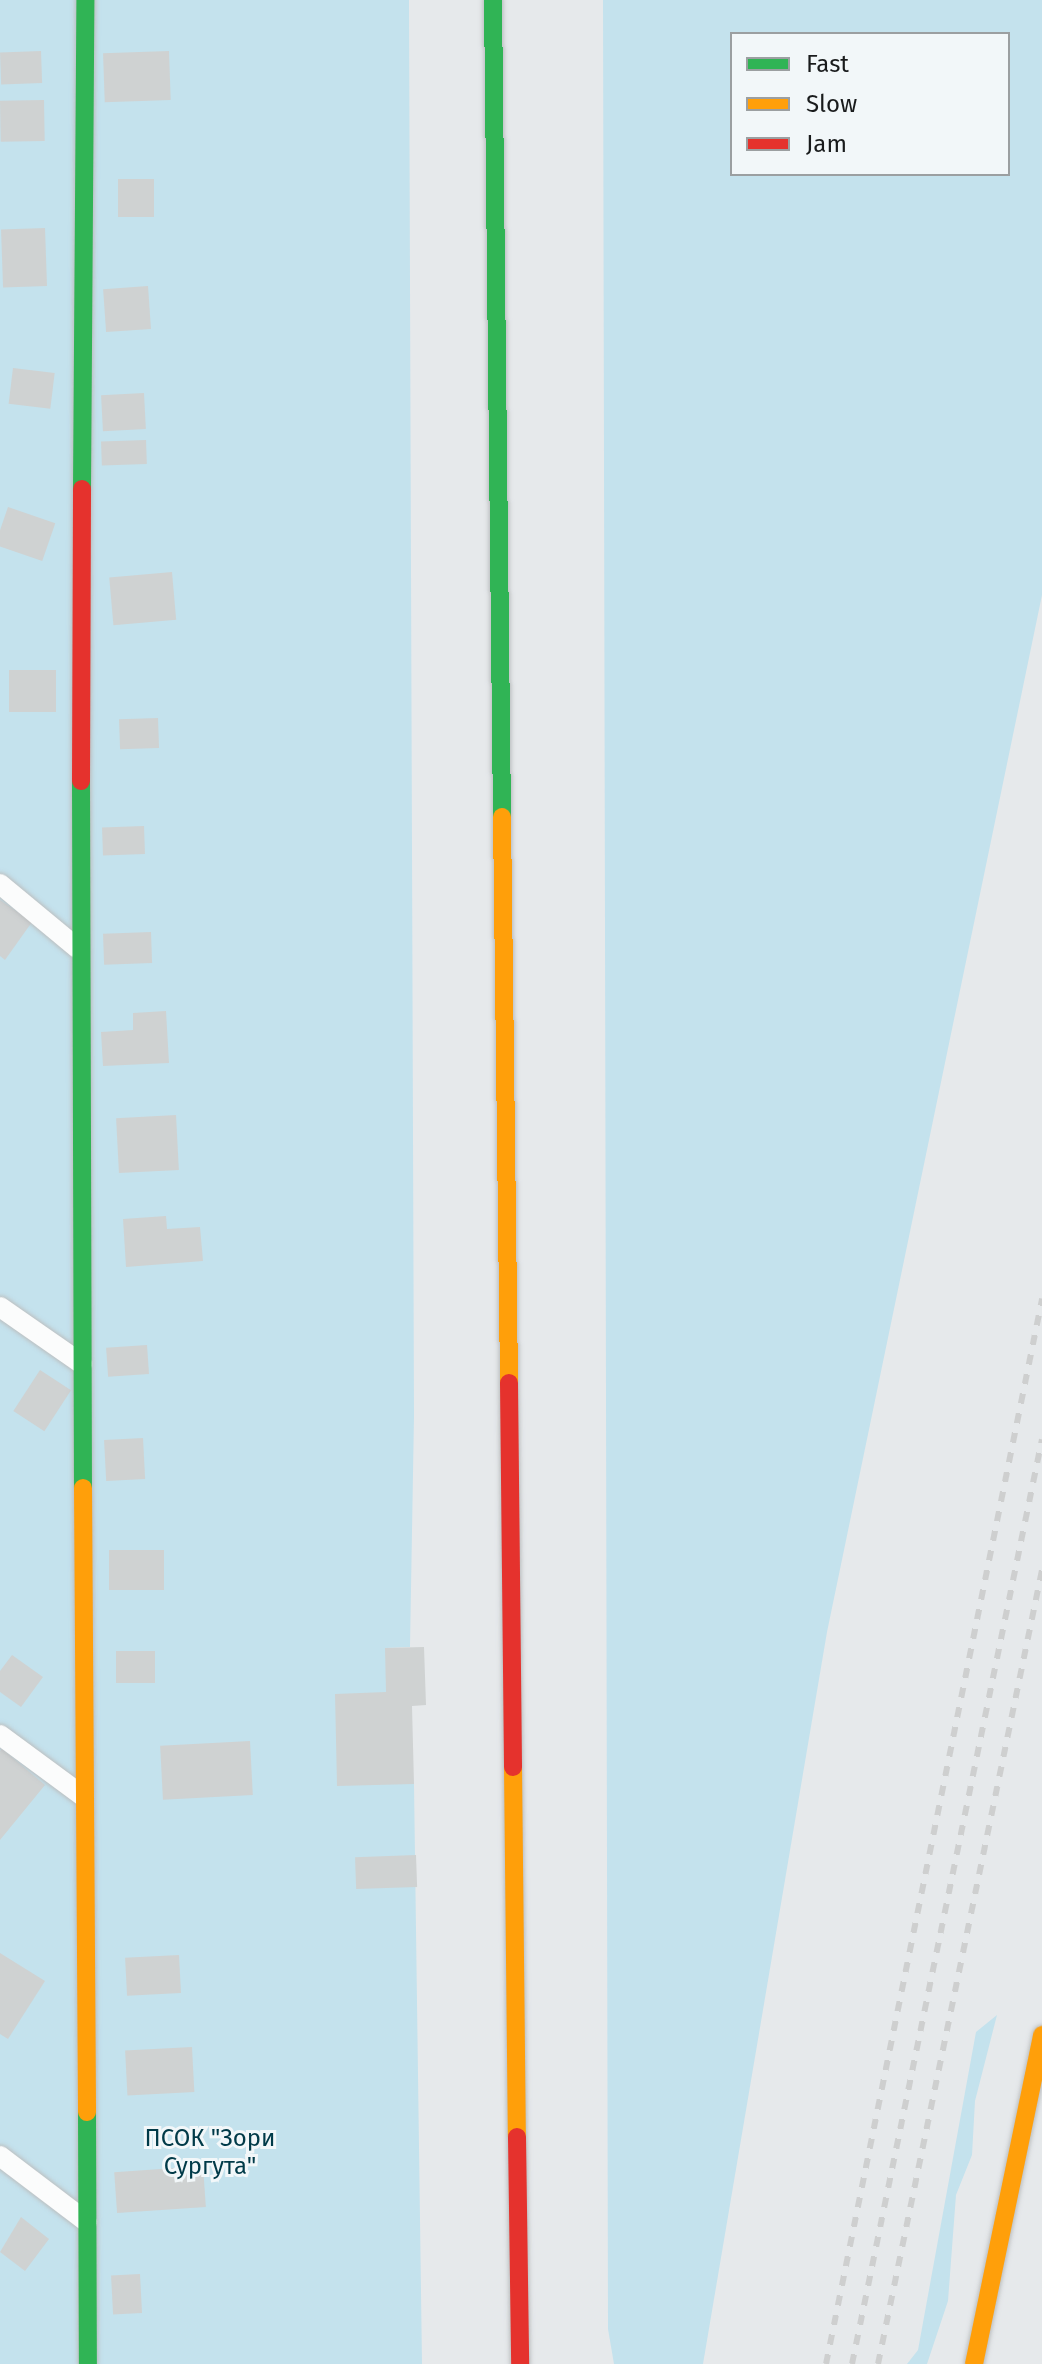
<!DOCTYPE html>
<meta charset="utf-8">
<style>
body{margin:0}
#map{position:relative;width:1042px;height:2364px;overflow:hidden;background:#e6e9eb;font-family:"Fira Sans",sans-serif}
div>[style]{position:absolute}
.green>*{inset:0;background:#c4e2ed}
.building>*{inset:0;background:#cfd2d2;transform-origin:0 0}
.roads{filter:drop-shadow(0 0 2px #bcbfc0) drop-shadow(0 0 2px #bcbfc0)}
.lane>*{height:20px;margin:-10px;padding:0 10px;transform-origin:10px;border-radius:10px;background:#fbfcfc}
.fast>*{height:18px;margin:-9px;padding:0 9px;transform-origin:9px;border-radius:9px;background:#30b455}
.slow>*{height:18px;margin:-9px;padding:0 9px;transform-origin:9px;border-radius:9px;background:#ff9f0a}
.jam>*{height:18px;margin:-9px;padding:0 9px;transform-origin:9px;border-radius:9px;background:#e5322d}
.rail>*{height:6px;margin-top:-3px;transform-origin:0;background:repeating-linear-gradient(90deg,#cecfcf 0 10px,transparent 0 20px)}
span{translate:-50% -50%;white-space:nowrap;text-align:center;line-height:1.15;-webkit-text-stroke:6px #f2f7f9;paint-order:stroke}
.park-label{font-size:24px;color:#003a48}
.legend{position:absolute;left:730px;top:32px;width:280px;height:144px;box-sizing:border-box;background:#f2f7f9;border:2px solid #9b9fa1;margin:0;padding:10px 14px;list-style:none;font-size:24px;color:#191b1c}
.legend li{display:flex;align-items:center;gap:16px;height:40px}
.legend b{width:40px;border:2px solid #9b9fa1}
</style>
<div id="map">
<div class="green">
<i style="clip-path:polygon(0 0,409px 0,414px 1416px,410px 1647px,386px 1648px,414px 1784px,422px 2364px,0 2364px)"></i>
<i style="clip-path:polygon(evenodd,603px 0,1042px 0,1042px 595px,827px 1632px,703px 2364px,614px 2364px,608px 2329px,603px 0,732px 34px,1008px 34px,1008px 174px,732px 174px,732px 34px)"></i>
<i style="clip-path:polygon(997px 2015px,975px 2101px,972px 2155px,956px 2195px,948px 2301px,927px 2364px,907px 2364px,918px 2350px,976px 2032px)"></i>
</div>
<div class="building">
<i style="left:41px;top:51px;width:32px;height:41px;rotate:88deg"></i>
<i style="left:169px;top:51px;width:49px;height:66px;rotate:88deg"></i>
<i style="left:44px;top:100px;width:41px;height:44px;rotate:89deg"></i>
<i style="left:118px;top:179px;width:36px;height:38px"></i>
<i style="left:45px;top:228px;width:58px;height:44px;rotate:88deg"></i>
<i style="left:148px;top:286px;width:43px;height:45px;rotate:86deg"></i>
<i style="left:13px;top:368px;width:42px;height:36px;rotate:7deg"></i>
<i style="left:144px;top:393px;width:36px;height:43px;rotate:87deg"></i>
<i style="left:146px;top:440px;width:24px;height:45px;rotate:88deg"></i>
<i style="left:8px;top:507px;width:50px;height:40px;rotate:19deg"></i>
<i style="left:172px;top:572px;width:48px;height:63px;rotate:85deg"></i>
<i style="left:9px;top:670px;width:47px;height:42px"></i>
<i style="left:158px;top:718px;width:30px;height:39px;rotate:88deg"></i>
<i style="left:144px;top:826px;width:28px;height:42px;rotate:88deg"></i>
<i style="clip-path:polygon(0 900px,32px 922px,5px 960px,0 956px)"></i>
<i style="left:151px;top:932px;width:31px;height:48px;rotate:88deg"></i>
<i style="clip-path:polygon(166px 1011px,169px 1063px,103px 1066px,101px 1032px,133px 1030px,133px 1013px)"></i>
<i style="left:176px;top:1115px;width:55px;height:60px;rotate:87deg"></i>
<i style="clip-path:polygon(166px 1216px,167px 1229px,200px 1227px,203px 1261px,126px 1267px,123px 1219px)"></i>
<i style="left:147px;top:1345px;width:29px;height:41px;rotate:86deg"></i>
<i style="left:40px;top:1370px;width:37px;height:49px;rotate:33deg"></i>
<i style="left:143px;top:1438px;width:41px;height:39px;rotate:87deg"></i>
<i style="left:109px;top:1550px;width:55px;height:40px"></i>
<i style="clip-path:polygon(424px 1647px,426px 1705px,412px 1706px,414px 1784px,337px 1786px,335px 1694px,386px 1692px,385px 1648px)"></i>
<i style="left:155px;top:1651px;width:32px;height:39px;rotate:90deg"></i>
<i style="clip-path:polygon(12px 1655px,43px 1677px,21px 1707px,0 1692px,0 1671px)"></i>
<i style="left:250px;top:1741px;width:54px;height:90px;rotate:87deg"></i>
<i style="clip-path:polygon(2px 1749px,45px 1785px,0 1840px,0 1751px)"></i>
<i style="left:416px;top:1855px;width:32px;height:61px;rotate:88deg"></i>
<i style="clip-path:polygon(0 1953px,45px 1981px,8px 2039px,0 2034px)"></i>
<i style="left:179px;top:1955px;width:38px;height:54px;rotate:87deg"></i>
<i style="left:192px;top:2047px;width:45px;height:67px;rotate:87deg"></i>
<i style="left:203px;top:2166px;width:41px;height:89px;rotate:86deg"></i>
<i style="clip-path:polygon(21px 2217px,49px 2239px,25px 2271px,0 2252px)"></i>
<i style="left:140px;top:2274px;width:39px;height:29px;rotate:87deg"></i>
</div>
<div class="roads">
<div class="lane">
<i style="left:0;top:884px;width:100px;rotate:39.7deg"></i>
<i style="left:0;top:1307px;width:100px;rotate:34.8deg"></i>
<i style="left:0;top:1735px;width:104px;rotate:36.4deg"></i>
<i style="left:0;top:2156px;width:109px;rotate:37.2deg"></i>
</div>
<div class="fast">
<i style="left:493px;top:0;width:817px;rotate:89.37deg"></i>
<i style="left:82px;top:489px;width:489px;rotate:-89.6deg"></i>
<i style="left:81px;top:781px;width:707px;rotate:89.84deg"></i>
<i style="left:87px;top:2112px;width:252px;rotate:89.8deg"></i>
</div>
<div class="slow">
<i style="left:502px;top:817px;width:566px;rotate:89.29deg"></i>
<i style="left:83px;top:1488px;width:624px;rotate:89.63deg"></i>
<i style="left:513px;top:1767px;width:370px;rotate:89.4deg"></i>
<i style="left:974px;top:2364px;width:336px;rotate:-78.3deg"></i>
</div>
<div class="jam">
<i style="left:81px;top:781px;width:292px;rotate:-89.8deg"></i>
<i style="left:509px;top:1383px;width:384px;rotate:89.4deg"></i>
<i style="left:517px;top:2137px;width:227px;rotate:89.2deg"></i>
</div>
</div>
<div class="rail">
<i style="left:826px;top:2364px;width:1087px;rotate:-78.53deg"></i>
<i style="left:852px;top:2364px;width:944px;rotate:-78.39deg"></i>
<i style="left:878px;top:2364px;width:811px;rotate:-78.33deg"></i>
</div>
<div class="park-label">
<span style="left:210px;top:2153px">ПСОК "Зори<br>Сургута"</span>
</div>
<ul class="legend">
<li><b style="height:10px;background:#30b455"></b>Fast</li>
<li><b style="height:10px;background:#ff9f0a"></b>Slow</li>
<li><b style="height:10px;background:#e5322d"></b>Jam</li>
</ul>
</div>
